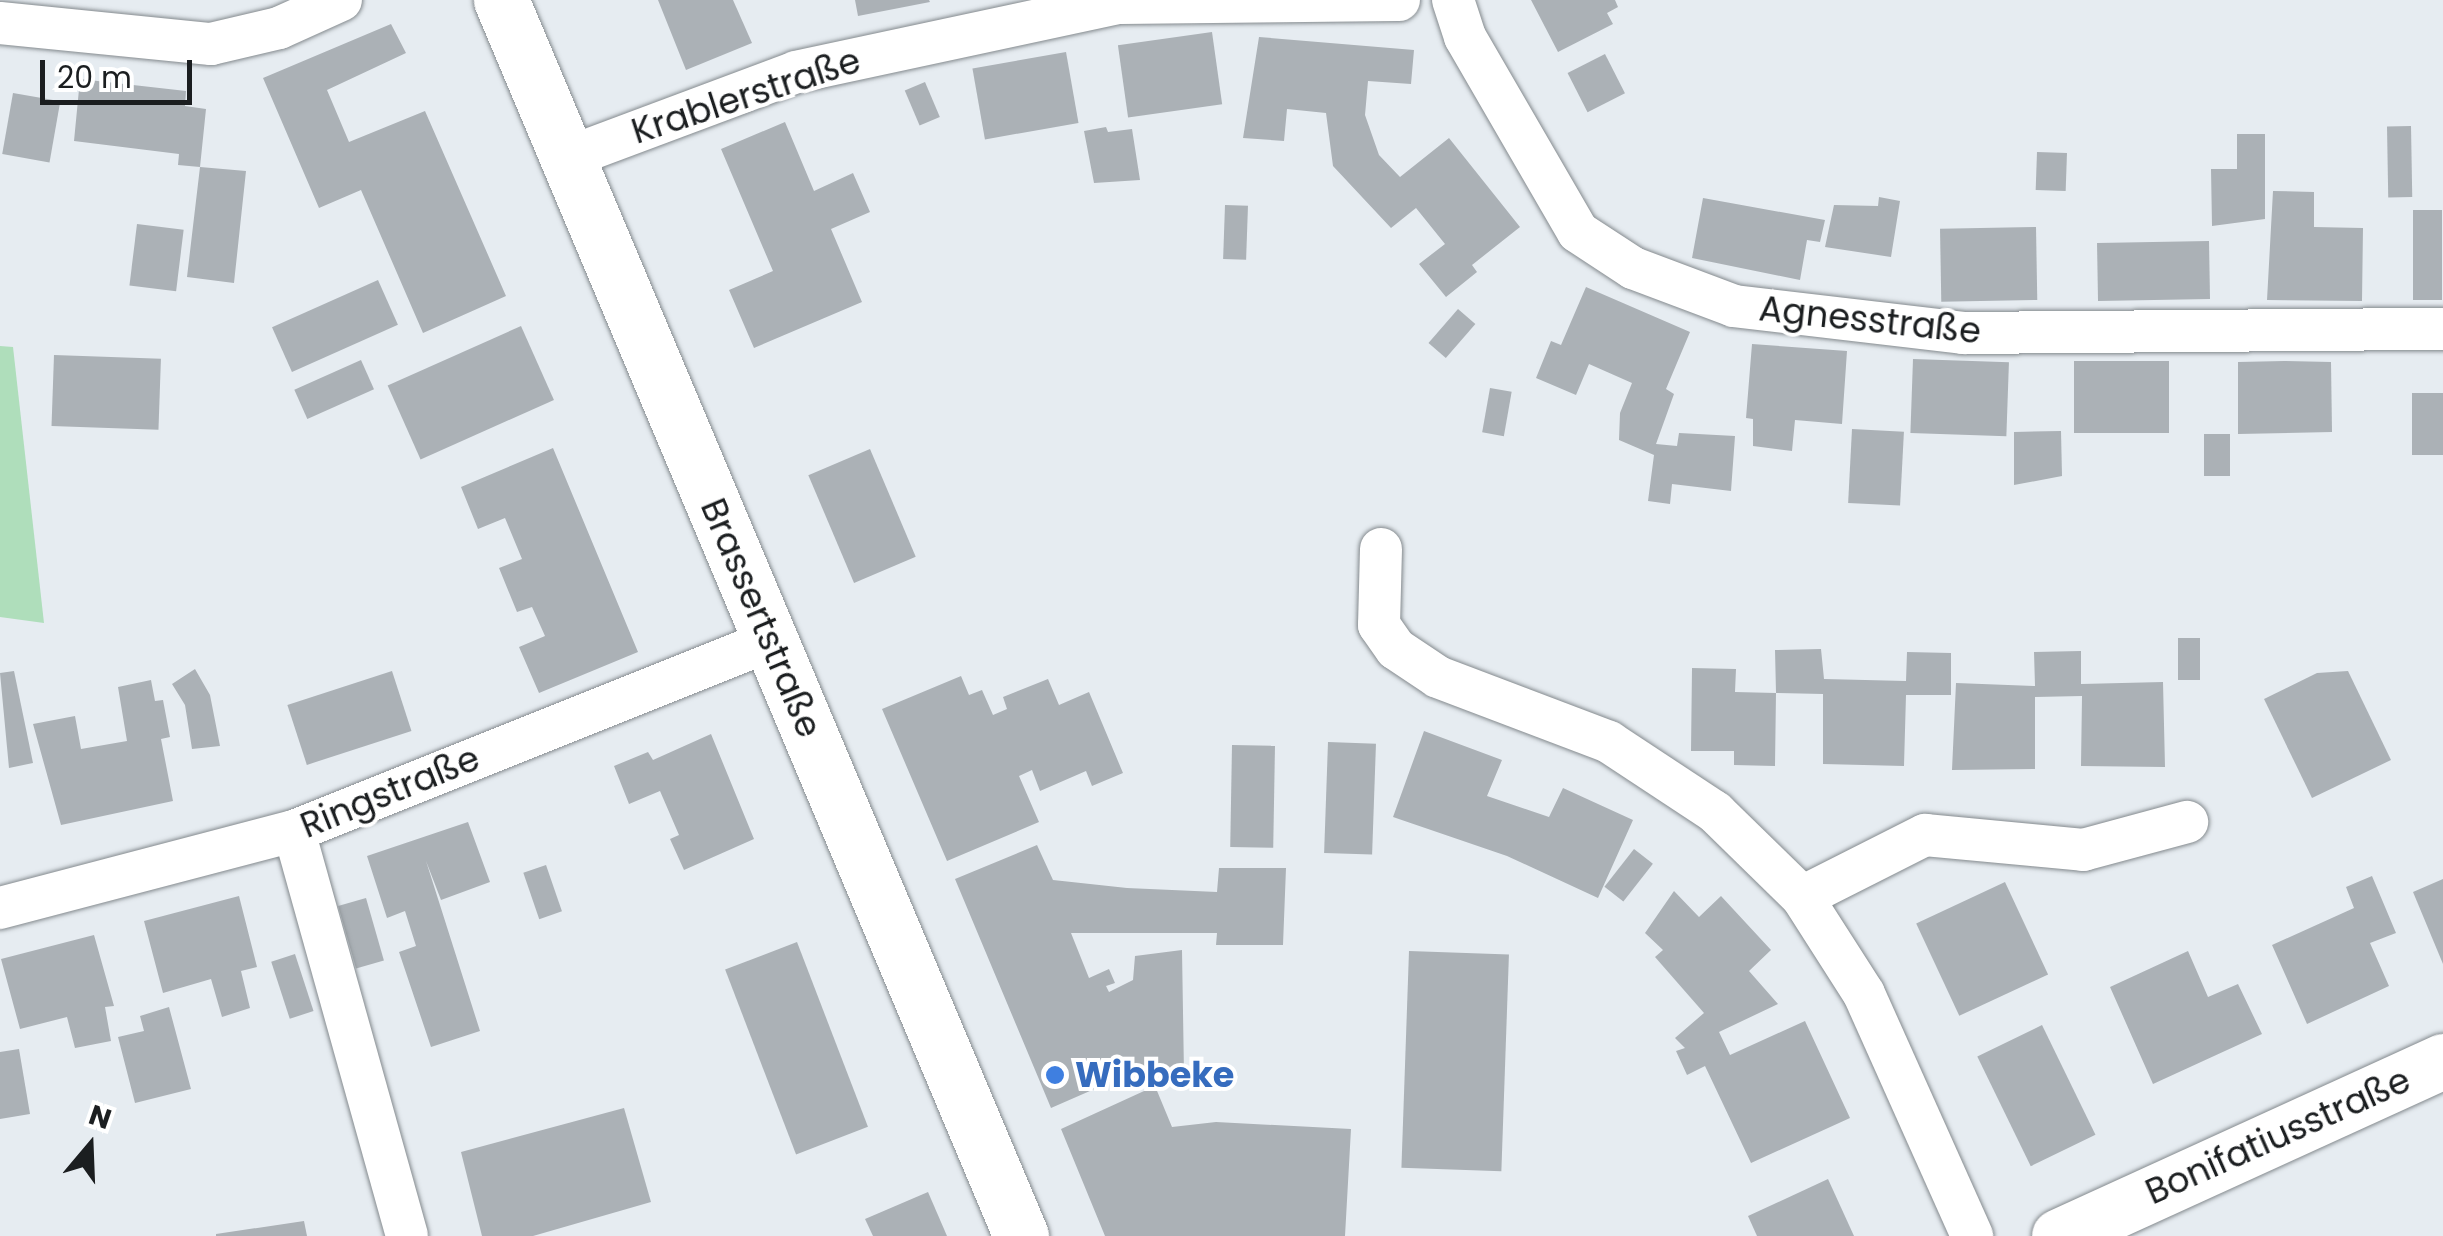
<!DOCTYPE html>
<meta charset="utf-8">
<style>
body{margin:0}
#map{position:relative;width:2443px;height:1236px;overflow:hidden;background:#e6ecf1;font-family:Poppins,sans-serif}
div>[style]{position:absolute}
.green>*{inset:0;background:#afdebb}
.building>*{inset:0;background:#abb1b6;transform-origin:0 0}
.roads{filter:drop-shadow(0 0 2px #848a8e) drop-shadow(0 0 2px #848a8e)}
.street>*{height:42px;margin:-21px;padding:0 21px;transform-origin:21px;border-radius:21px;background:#fff}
.secondary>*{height:55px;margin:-27.5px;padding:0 27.5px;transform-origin:27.5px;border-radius:27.5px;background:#fff}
.dots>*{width:28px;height:28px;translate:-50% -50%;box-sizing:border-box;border:5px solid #fff;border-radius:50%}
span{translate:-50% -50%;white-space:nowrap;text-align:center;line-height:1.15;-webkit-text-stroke:8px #fff;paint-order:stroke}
.street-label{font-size:35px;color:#1b1e20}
.shop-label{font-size:35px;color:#366cbe;font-weight:700}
.left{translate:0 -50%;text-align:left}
.north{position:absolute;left:40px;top:1096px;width:100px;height:100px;-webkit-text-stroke:8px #fff;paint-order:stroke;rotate:19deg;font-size:28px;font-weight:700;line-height:40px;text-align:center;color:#1b1e20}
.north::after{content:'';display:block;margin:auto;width:35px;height:45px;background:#1b1e20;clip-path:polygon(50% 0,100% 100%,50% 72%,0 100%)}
.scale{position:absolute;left:40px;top:60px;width:152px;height:45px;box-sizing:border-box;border:5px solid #1b1e20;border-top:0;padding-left:12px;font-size:30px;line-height:35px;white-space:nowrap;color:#1b1e20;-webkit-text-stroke:8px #fff;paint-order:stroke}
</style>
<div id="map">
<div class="green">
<i style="clip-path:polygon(0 346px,13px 347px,44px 623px,0 617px)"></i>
</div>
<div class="building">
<i style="clip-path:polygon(658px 0,733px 0,752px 43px,686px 70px)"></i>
<i style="clip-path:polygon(855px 0,929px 0,930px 2px,858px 16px)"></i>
<i style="clip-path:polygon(1531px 0,1615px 0,1618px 7px,1607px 13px,1613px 24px,1558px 52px)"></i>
<i style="clip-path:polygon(391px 24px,406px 53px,327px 90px,349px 142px,425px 111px,506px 296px,423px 333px,361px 190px,319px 208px,263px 78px)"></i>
<i style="left:1212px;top:32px;width:73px;height:95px;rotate:82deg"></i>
<i style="clip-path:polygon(1259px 37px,1414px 50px,1411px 84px,1368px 81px,1365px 115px,1379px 155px,1400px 177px,1449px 138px,1520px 227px,1472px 265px,1477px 272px,1446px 297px,1419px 264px,1445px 244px,1416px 208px,1391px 228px,1333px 166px,1326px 113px,1287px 109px,1284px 141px,1243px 138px)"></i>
<i style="left:1066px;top:52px;width:72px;height:95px;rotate:80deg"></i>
<i style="left:1605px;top:54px;width:44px;height:42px;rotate:63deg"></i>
<i style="clip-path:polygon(80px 79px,186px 91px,185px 106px,206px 109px,200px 167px,246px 171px,234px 283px,187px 277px,200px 167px,178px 165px,179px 154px,74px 141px)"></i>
<i style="left:925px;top:82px;width:38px;height:22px;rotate:67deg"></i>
<i style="left:13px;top:93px;width:48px;height:62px;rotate:10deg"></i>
<i style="clip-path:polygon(785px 122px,814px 191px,853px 173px,870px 212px,831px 229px,862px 302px,754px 348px,729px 290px,773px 271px,721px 149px)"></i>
<i style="left:2411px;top:126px;width:71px;height:24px;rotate:89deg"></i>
<i style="clip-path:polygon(1106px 127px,1108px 132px,1132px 129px,1140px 180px,1094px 183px,1084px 131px)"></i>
<i style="clip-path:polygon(2237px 134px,2265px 134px,2265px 219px,2212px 226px,2211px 169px,2237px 169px)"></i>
<i style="left:2037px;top:152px;width:30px;height:38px;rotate:2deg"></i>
<i style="clip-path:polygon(2273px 191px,2314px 192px,2314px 227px,2363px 228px,2362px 301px,2267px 300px)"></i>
<i style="clip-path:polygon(1879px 197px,1900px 201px,1891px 257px,1825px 247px,1834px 205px,1878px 206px)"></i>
<i style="clip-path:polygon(1703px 198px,1825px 220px,1820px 242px,1807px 240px,1800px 280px,1692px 258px)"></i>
<i style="left:1225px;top:205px;width:23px;height:54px;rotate:2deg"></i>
<i style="left:2413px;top:210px;width:29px;height:90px"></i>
<i style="left:137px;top:224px;width:47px;height:62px;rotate:7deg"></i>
<i style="left:2036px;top:227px;width:73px;height:96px;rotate:89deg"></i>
<i style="left:2209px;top:241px;width:58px;height:112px;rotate:89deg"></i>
<i style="left:378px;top:280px;width:49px;height:116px;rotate:66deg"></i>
<i style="clip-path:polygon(1586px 287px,1690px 332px,1666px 389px,1674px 394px,1656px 444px,1677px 446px,1679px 433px,1735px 436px,1731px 491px,1672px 484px,1670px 504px,1648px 501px,1654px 455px,1619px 440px,1620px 413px,1632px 383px,1589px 364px,1576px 395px,1536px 378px,1551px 341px,1561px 345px)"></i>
<i style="left:1458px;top:309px;width:23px;height:45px;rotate:41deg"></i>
<i style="left:521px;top:326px;width:81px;height:146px;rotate:66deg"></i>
<i style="clip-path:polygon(1752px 344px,1847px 351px,1842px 424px,1795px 420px,1792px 451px,1753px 446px,1753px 419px,1746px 418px)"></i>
<i style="left:54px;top:355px;width:107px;height:71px;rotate:2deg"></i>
<i style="left:1913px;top:359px;width:96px;height:74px;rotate:2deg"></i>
<i style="left:361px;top:360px;width:32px;height:73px;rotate:66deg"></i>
<i style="left:2074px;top:361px;width:95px;height:72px"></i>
<i style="clip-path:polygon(2284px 361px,2331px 362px,2332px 432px,2238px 434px,2238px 362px)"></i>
<i style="left:1490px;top:388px;width:22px;height:45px;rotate:10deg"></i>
<i style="left:2412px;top:393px;width:31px;height:62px"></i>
<i style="left:1852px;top:429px;width:52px;height:74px;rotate:3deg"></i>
<i style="clip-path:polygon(2061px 431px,2062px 476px,2014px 485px,2014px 432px)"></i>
<i style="left:2204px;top:434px;width:26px;height:42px"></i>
<i style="clip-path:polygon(553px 448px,638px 652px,539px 693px,519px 647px,545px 636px,532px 607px,517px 612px,499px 568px,522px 559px,505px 518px,478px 529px,461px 487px)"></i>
<i style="left:870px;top:449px;width:117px;height:67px;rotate:67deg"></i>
<i style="left:2178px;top:638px;width:22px;height:42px"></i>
<i style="clip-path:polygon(1821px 649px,1824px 679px,1906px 681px,1907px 652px,1951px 653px,1951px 695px,1906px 695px,1904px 766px,1823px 764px,1823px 694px,1776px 693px,1775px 650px)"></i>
<i style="clip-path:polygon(2081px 651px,2081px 684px,2163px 682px,2165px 767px,2081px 766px,2082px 696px,2035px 697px,2035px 769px,1952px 770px,1956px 683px,2035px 686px,2034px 652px)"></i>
<i style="clip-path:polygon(1692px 668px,1736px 669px,1735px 692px,1776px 693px,1775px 766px,1734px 765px,1734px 751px,1691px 751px)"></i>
<i style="clip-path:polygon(195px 669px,210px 695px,220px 746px,192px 749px,185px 705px,172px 684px)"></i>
<i style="clip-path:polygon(14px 671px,33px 763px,9px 768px,0 673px)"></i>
<i style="left:392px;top:671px;width:63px;height:110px;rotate:72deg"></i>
<i style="clip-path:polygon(2348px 671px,2391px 760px,2312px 798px,2264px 699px,2317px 673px)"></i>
<i style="clip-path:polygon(961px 676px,969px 695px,982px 690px,993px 715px,1007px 709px,1003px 697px,1048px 679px,1059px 705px,1089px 692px,1123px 773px,1092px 786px,1086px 771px,1040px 791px,1032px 770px,1019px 776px,1039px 822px,947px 861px,882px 709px)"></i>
<i style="clip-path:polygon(151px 680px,155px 701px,163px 700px,170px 737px,161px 739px,173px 801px,61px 825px,33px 724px,75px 716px,81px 749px,127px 741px,118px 687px)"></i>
<i style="clip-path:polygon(1424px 731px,1502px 760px,1487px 796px,1549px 817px,1563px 788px,1633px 820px,1598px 898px,1507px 856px,1393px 817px)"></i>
<i style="clip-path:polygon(711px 734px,754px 839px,684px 870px,670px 839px,679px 835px,660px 791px,629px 804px,614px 766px,648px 752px,653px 760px)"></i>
<i style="left:1328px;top:742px;width:48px;height:111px;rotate:2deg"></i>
<i style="left:1232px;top:745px;width:43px;height:102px;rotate:1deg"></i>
<i style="clip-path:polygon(468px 822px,490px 882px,441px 900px,426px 861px,480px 1031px,431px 1047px,399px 952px,416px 946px,405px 911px,387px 918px,367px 856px)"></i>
<i style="clip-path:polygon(1037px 845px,1053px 880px,1127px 888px,1217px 892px,1219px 868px,1286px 868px,1283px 945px,1216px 945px,1217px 933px,1071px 933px,1089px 978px,1109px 969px,1115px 983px,1106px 986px,1109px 992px,1133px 980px,1135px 956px,1182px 950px,1184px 1074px,1138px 1070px,1051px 1108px,955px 879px)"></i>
<i style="left:1634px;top:849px;width:24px;height:48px;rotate:38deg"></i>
<i style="left:546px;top:865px;width:49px;height:24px;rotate:71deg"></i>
<i style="clip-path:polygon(2372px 876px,2396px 933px,2370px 943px,2389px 986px,2307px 1024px,2272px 945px,2354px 908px,2346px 887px)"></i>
<i style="clip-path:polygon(2443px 879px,2443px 964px,2413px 892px)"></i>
<i style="left:2005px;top:882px;width:102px;height:98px;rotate:65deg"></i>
<i style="clip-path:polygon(1674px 891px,1699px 917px,1721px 896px,1771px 950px,1749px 971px,1778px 1004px,1719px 1032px,1730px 1055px,1805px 1021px,1850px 1118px,1751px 1163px,1705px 1066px,1687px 1075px,1676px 1051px,1685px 1048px,1675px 1038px,1704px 1013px,1655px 957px,1663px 950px,1645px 933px)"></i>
<i style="clip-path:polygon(239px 896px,257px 967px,241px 971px,250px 1008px,222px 1017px,211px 979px,163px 993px,144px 921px)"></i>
<i style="left:366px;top:898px;width:65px;height:29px;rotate:74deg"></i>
<i style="clip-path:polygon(94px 935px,114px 1006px,105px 1007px,111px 1041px,75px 1048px,67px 1017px,20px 1029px,1px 959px)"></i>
<i style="left:797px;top:942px;width:198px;height:77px;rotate:69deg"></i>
<i style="left:1409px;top:951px;width:100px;height:217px;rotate:2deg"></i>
<i style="clip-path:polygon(2188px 951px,2208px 997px,2238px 984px,2262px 1034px,2153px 1084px,2110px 987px)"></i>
<i style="left:295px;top:954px;width:60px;height:25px;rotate:72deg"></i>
<i style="clip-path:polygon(169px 1007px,191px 1089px,135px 1103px,118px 1037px,144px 1031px,140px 1016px)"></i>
<i style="left:2042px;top:1025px;width:122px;height:72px;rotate:64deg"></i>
<i style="clip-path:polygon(19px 1049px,30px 1114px,0 1119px,0 1052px)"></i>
<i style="clip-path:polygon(1155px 1086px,1172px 1127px,1216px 1122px,1351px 1129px,1345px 1236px,1105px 1236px,1061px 1129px)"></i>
<i style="clip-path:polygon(624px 1108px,651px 1202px,533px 1236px,482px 1236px,461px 1152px)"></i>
<i style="clip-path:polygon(1828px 1179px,1854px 1236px,1757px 1236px,1748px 1216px)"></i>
<i style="clip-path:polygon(928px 1192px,947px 1236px,873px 1236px,865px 1219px)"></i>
<i style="clip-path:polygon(304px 1221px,307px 1236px,216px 1236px,216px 1234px)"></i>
</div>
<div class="roads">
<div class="street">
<i style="left:1453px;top:0;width:39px;rotate:72deg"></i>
<i style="left:1465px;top:37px;width:225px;rotate:59.9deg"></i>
<i style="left:1578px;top:232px;width:66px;rotate:33.2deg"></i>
<i style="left:1633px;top:268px;width:108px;rotate:20.6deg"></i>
<i style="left:1734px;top:306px;width:231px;rotate:6.7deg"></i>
<i style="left:1963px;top:333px;width:480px;rotate:-0.5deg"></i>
<i style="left:0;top:23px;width:212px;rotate:5.7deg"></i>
<i style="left:211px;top:44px;width:70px;rotate:-13.2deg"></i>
<i style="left:279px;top:28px;width:68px;rotate:-24.3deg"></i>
<i style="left:569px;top:157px;width:242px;rotate:-20.5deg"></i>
<i style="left:796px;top:72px;width:330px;rotate:-12.1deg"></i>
<i style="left:1119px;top:3px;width:280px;rotate:-0.6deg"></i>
<i style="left:1381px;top:549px;width:76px;rotate:91.5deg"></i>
<i style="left:1379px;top:625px;width:29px;rotate:55deg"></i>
<i style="left:1396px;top:649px;width:50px;rotate:33.7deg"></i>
<i style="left:1438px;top:677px;width:183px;rotate:20.8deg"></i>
<i style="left:1609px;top:742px;width:127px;rotate:33.4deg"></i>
<i style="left:1715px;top:812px;width:122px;rotate:44.3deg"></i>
<i style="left:1802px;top:897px;width:115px;rotate:57.4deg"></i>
<i style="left:1864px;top:994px;width:265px;rotate:65.9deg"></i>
<i style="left:294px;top:831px;width:420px;rotate:74.4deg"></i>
<i style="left:1802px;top:897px;width:138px;rotate:-26.8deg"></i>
<i style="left:1925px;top:835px;width:159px;rotate:5.4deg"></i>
<i style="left:2083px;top:850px;width:108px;rotate:-15.1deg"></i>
<i style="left:0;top:908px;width:304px;rotate:-14.7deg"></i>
<i style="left:294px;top:831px;width:512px;rotate:-21.8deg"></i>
</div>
<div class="secondary">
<i style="left:501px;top:0;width:1341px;rotate:67.18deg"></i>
<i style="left:2059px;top:1236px;width:422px;rotate:-24.5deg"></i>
</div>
</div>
<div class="dots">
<i style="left:1055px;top:1075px;background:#3f7fe0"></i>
</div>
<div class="street-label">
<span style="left:746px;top:96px;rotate:-18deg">Krablerstraße</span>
<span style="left:1870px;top:320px;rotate:6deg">Agnesstraße</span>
<span style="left:761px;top:618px;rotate:67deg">Brassertstraße</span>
<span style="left:390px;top:792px;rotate:-22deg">Ringstraße</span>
<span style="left:2278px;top:1136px;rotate:-24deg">Bonifatiusstraße</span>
</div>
<div class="shop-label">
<span class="left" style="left:1075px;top:1075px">Wibbeke</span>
</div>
<div class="north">N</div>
<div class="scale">20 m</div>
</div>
